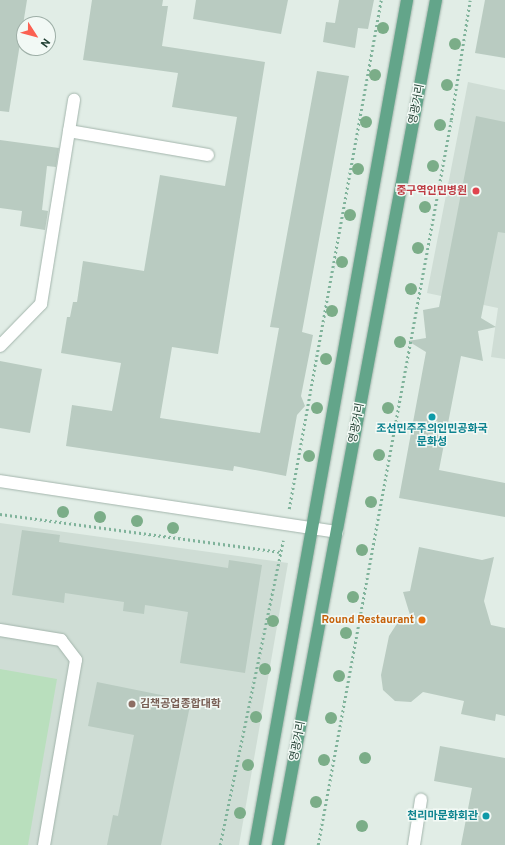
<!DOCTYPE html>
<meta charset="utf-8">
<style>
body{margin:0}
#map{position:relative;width:505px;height:845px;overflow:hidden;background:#e1ede6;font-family:Overpass,"Noto Sans KR",sans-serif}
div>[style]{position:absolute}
.built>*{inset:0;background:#cfddd5}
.green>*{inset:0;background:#b9dfbd}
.building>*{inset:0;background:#b9cbc1}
.path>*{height:2.5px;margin-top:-1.25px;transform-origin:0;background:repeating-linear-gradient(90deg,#80b39b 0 2px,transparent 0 5px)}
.roads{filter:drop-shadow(0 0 1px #a3b5ac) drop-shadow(0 0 1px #a3b5ac)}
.service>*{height:12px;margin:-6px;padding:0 6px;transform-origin:6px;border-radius:6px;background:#fff}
.tertiary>*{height:12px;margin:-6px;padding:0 6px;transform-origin:6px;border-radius:6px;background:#fff}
.primary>*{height:12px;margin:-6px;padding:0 6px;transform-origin:6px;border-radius:6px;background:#63a58a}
.trees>*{width:12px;height:12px;margin:-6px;border-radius:50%;background:#7bad88}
.dots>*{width:11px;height:11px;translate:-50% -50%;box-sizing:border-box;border:2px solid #f2f9f5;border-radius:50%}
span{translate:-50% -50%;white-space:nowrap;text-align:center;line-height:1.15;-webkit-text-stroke:3px #f2f9f5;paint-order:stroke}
.street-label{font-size:11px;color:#203f32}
.health-label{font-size:11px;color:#be3a42;font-weight:700}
.right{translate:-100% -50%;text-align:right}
.culture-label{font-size:11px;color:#0d838f;font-weight:700}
.food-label{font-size:11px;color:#c56008;font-weight:700}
.education-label{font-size:11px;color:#785e54;font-weight:700}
.left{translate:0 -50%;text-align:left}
.north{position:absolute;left:16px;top:16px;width:40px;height:40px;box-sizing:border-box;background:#f2f9f5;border:1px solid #9eafa7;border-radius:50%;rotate:126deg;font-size:11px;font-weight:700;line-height:16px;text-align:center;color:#203f32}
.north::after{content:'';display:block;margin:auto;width:14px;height:18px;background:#fb6152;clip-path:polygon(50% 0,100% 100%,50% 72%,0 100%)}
</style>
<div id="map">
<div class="built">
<i style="clip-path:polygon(468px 82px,505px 90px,505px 359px,491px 357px,498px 308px,427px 293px)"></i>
<i style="clip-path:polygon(0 523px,288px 563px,239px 845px,0 845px)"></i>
</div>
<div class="green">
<i style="clip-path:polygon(0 669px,57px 679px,28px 845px,0 845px)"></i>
</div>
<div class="building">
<i style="clip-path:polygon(0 0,27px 0,9px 112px,0 111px)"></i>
<i style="clip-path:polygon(92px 0,163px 0,162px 6px,168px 6px,162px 46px,265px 62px,218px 354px,172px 347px,160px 418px,260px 433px,279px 328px,270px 327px,317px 71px,349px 76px,302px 332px,313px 335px,301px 396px,305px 406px,297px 415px,286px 476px,234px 466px,233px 471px,66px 446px,72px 405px,112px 411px,121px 363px,61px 353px,67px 317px,70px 317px,73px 302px,77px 302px,83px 261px,144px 271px,160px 175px,225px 186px,237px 117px,172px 107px,178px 73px,83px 60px)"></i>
<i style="clip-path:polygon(196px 0,288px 0,281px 34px,193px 19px)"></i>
<i style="clip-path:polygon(339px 0,374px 0,368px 29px,358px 28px,355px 48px,323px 42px,326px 22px,335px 23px)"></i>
<i style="clip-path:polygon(485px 0,505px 0,505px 58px,475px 53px)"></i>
<i style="clip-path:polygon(476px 116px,505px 122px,505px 233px,498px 232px,481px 318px,496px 327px,478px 331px,483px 361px,461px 356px,439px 470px,505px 483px,505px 517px,399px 498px,426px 352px,408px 341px,426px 338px,423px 310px,439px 307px)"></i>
<i style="clip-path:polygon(0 140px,59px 148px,56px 167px,47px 166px,42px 210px,48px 211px,45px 230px,20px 226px,22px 211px,0 208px)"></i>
<i style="clip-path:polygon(0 361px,42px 369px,30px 433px,0 428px)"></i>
<i style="clip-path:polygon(22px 530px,60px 535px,59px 542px,228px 568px,229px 560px,262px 565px,245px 673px,180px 663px,188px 612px,145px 605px,144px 614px,123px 611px,124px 602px,65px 593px,64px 603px,12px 595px)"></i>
<i style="clip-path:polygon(419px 547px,482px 560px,494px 557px,484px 601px,491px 625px,505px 628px,505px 716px,496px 714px,495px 721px,461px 714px,464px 701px,423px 692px,411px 702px,395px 701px,383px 690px,381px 675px,389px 636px,398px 622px,410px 615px,403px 592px,410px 591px)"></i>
<i style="clip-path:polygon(97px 682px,191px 701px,161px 845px,107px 845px,113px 815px,118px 816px,134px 735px,88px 726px)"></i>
<i style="clip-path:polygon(440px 746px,505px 758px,505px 845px,461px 845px,472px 788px,434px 781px)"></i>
</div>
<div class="path">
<i style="left:289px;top:509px;width:517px;rotate:-79.75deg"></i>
<i style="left:0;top:514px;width:283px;rotate:7.7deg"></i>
<i style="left:220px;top:845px;width:311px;rotate:-78.3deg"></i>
<i style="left:318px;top:845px;width:737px;rotate:-79.6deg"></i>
<i style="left:451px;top:120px;width:121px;rotate:-81deg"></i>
</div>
<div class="roads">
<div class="service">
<i style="left:69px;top:131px;width:141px;rotate:9.8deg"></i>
<i style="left:0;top:346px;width:59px;rotate:-45.7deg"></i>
<i style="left:41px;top:304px;width:207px;rotate:-80.8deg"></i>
<i style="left:0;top:630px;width:62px;rotate:9.3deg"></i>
<i style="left:61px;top:640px;width:25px;rotate:53deg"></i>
<i style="left:76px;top:660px;width:188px;rotate:99.8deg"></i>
<i style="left:414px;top:845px;width:46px;rotate:-81.2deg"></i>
</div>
<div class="tertiary">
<i style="left:0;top:481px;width:341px;rotate:8.6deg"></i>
</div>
<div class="primary">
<i style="left:255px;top:845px;width:859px;rotate:-79.8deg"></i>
<i style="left:278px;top:845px;width:860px;rotate:-79.41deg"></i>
</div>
</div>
<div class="trees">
<i style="left:383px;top:28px"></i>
<i style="left:455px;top:44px"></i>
<i style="left:375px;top:75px"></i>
<i style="left:447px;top:85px"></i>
<i style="left:366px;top:122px"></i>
<i style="left:440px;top:125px"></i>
<i style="left:433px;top:166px"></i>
<i style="left:358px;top:169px"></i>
<i style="left:425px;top:207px"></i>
<i style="left:350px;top:215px"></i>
<i style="left:418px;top:248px"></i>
<i style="left:342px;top:262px"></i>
<i style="left:411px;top:289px"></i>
<i style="left:332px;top:311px"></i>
<i style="left:400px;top:342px"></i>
<i style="left:326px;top:359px"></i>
<i style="left:317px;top:408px"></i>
<i style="left:388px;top:408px"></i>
<i style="left:379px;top:455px"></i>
<i style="left:309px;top:456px"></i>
<i style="left:371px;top:502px"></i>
<i style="left:63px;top:512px"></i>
<i style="left:100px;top:517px"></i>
<i style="left:137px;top:521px"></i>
<i style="left:173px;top:528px"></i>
<i style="left:362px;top:550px"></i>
<i style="left:353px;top:597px"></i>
<i style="left:273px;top:621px"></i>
<i style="left:346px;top:633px"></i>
<i style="left:265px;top:669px"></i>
<i style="left:339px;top:676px"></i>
<i style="left:256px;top:717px"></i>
<i style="left:331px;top:718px"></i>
<i style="left:365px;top:758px"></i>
<i style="left:324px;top:760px"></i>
<i style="left:248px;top:765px"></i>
<i style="left:316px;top:802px"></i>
<i style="left:240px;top:813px"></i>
<i style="left:362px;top:826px"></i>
</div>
<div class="dots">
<i style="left:476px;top:191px;background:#e0444e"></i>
<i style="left:432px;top:417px;background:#0f9aa8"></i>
<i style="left:422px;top:620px;background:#e8710a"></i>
<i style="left:132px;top:704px;background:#8d6e63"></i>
<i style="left:486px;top:816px;background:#0f9aa8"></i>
</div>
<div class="street-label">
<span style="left:417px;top:104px;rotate:-79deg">영광거리</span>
<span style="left:357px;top:423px;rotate:-79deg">영광거리</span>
<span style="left:298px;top:741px;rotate:-79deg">영광거리</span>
</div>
<div class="health-label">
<span class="right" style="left:467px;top:191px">중구역인민병원</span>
</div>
<div class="culture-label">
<span style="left:432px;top:436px">조선민주주의인민공화국<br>문화성</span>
<span class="right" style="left:478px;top:816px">천리마문화회관</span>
</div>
<div class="food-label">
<span class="right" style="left:414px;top:620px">Round Restaurant</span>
</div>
<div class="education-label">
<span class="left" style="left:140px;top:704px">김책공업종합대학</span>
</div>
<div class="north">N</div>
</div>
